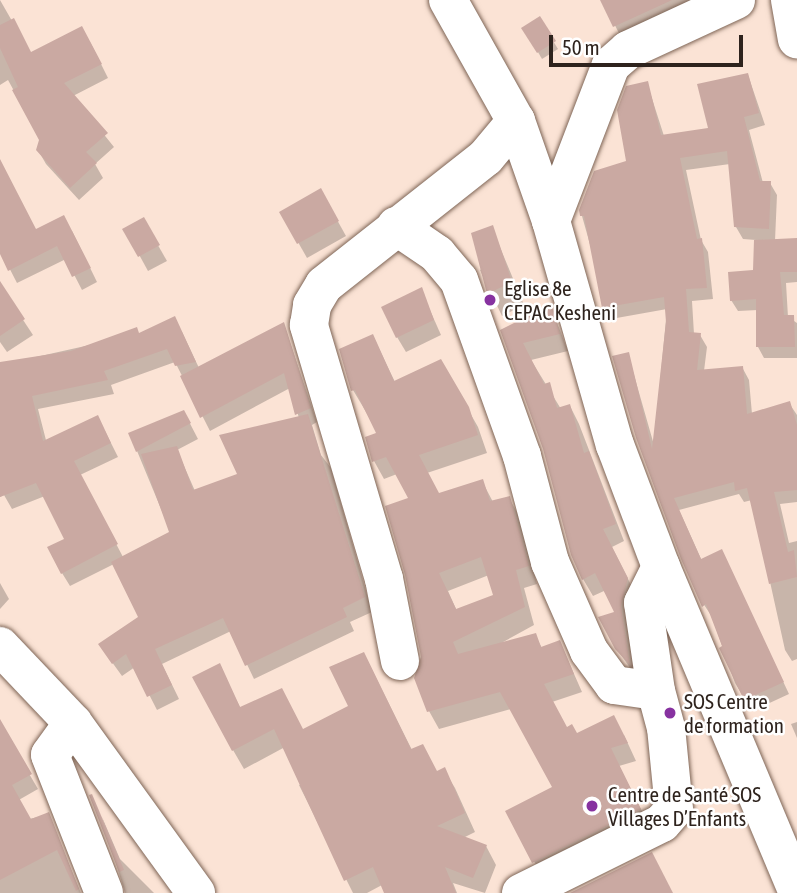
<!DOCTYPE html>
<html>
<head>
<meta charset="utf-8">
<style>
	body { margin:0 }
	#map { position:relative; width:797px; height:893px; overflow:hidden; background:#fbe3d5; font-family:"Asap Condensed",sans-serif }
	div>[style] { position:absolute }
	.shadow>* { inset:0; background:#0003 }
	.building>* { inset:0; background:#caa9a2 }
	.roads { filter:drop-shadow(0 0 2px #7e6556) drop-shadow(0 0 2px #7e6556) }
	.minor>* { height:38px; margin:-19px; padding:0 19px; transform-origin:19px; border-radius:19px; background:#fff }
	.dots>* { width:19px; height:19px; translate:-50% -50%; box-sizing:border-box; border:4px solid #fff; border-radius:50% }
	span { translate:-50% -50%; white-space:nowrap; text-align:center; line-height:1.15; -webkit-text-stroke:5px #fff; paint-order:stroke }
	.poi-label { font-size:21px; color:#2e231d }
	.left { translate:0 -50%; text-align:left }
	.scale { position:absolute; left:549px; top:35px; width:194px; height:32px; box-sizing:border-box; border:4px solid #2e231d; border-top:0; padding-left:9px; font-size:21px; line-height:24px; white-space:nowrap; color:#2e231d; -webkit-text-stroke:5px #fff; paint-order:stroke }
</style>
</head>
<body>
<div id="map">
	<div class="shadow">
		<i style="clip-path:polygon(0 0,31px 54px,90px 42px,108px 78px,73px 96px,114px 147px,95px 164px,103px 178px,79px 200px,46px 164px,38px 150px,41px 140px,8px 80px,0 85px)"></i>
		<i style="clip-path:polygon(602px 0,723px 0,623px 41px)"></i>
		<i style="clip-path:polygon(539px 18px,558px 49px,542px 59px,524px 28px)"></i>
		<i style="clip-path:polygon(748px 75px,765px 125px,749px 130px,763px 183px,770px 183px,777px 195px,775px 241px,797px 240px,797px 282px,786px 283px,788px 317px,797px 323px,797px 358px,764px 358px,758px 347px,758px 310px,738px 311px,731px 300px,755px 272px,756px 240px,743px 239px,736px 227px,730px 164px,686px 170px,701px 240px,708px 252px,713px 299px,692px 301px,694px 334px,700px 335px,707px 347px,704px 371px,742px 367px,749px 380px,752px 414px,789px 403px,797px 415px,797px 502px,780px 504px,789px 543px,797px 541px,797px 659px,792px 661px,785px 650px,752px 500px,744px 502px,739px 494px,679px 510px,702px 561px,728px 564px,789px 694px,752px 711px,735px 683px,712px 617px,699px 597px,637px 438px,628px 354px,654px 445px,667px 309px,611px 319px,582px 216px,628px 163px,647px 83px,664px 136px,710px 129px)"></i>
		<i style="clip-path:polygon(0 174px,36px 231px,72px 231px,97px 282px,82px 290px,66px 259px,17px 283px,0 250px)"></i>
		<i style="clip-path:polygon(321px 191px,346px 236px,307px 258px,281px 212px)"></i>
		<i style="clip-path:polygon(143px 219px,167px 261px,148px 271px,125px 229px)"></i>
		<i style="clip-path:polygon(492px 228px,524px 305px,502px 316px,480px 270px,484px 268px)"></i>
		<i style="clip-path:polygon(0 285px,33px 335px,7px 352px,0 342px)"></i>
		<i style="clip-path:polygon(421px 290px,441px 335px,406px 352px,397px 337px)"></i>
		<i style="clip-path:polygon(551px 307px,568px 351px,531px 360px,561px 409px,570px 406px,579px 424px,624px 541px,612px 547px,637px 597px,638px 679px,616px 648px,617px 613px,604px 591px,593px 596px,583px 579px,544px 448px,502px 331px)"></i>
		<i style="clip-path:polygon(evenodd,284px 325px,317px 422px,312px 425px,321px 455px,331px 468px,372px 612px,350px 622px,354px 631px,254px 679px,231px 631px,162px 664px,179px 699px,157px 710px,135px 667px,122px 676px,109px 658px,140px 617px,114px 564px,70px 586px,62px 573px,67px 539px,45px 496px,12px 509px,4px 495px,0 497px,0 365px,139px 334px,182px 332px,199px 368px,284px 325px,175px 362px,210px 431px,290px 388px,299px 418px,239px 475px,195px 491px,177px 450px,198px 439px,184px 412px,130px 434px,171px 533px,123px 557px,80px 475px,118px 457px,105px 431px,48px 448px,38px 409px,114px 394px,111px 385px,175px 362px)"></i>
		<i style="clip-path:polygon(evenodd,373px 336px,395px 382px,441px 362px,478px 427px,487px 453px,427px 473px,439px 495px,482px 481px,493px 502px,509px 498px,519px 516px,537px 584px,524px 588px,534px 625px,496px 646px,535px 635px,542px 648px,560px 642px,582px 692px,552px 702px,567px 729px,577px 735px,624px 735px,636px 761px,619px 766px,650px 827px,544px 880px,508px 812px,555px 788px,511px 709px,439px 729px,429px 711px,411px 499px,397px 474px,384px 479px,374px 461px,379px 434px,353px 390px,373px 336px,489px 575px,496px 596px,457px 611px,448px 591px,489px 575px)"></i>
		<i style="clip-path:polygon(0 583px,9px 599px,0 609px)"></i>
		<i style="clip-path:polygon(364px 654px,412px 750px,437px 773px,444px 770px,455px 788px,475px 832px,463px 838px,486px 846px,496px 865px,485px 893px,453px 883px,457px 893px,386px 893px,382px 885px,367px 893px,353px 893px,299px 785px,304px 783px,285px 747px,244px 769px,233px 750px,219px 666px,241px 709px,303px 731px,350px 707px)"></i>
		<i style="clip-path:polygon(797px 722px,797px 738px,791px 724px)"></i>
		<i style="clip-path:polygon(0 724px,38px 789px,17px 801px,0 771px)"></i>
		<i style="clip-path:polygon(48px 815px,81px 893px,0 893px,0 825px)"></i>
		<i style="clip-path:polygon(102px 817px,120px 859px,154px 893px,125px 893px)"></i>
	</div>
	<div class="building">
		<i style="clip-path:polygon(600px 0,672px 0,613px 27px)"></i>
		<i style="clip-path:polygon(540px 16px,556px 41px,537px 53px,521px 28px)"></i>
		<i style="clip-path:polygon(14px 18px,31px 52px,82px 26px,102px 64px,64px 83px,108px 133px,86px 152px,97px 163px,70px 188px,36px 150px,39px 140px,12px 90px,18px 87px,0 48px,0 25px)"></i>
		<i style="clip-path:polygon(748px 73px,759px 113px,744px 117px,760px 181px,771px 181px,769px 229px,734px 227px,727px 151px,680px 158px,697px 239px,702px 238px,707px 288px,686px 289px,689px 332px,701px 333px,697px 370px,743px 366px,747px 414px,790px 401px,797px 425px,797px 490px,774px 492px,788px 552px,794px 550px,797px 577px,769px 584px,747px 488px,735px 491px,734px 482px,674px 498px,701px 559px,722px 549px,784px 682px,744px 700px,719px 648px,722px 646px,706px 604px,702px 607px,681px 559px,636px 438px,612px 356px,629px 352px,652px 449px,666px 322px,664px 297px,602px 308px,584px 216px,580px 216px,579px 210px,594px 171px,626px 161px,617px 110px,626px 86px,648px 81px,661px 135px,708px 128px,697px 84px)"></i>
		<i style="clip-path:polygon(0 159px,36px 229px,64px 215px,91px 268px,72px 277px,57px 246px,8px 271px,0 254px)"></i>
		<i style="clip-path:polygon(321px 188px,339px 221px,297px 244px,279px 212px)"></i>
		<i style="clip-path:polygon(144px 217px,160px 245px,138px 257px,122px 229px)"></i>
		<i style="clip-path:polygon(493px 225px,512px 282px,487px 294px,471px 233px)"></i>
		<i style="clip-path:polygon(797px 238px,797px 272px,780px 272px,784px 315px,794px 315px,795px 347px,756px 347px,756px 299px,730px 301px,728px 272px,753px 270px,754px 240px)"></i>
		<i style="clip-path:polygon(0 281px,25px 319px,0 336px)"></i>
		<i style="clip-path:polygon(422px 287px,434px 320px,396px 338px,381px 307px)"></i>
		<i style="clip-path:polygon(552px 304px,560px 334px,523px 343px,544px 384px,550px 382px,557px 408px,570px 404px,584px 453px,589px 451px,616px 524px,603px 529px,628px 578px,621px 606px,630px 665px,615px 649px,598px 617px,614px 612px,595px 573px,582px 580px,571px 555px,543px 449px,500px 330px)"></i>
		<i style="clip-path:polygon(175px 316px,196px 362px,175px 366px,167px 349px,104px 371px,108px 380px,32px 396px,43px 441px,98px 415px,111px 443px,74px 461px,118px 544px,61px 574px,47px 547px,64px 539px,36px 483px,0 497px,0 362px,71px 351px,137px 327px,139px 333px)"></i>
		<i style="clip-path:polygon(284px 322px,311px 408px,295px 415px,284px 373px,200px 418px,180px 376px)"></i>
		<i style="clip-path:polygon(evenodd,373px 334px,394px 381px,441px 359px,469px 407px,478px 435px,419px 455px,439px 493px,483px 479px,490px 501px,510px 496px,529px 566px,516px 570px,525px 607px,453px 642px,458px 654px,536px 633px,541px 647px,560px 640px,574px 674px,544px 684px,567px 727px,572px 724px,577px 733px,614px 715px,628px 743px,611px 748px,641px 809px,532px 863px,505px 811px,552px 787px,500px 692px,427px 712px,414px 678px,421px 657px,405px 575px,385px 506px,408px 498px,386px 457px,372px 462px,365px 437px,376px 433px,355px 390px,351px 391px,339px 349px,373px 334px,481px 557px,493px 595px,456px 609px,439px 573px,481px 557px)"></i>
		<i style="clip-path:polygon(184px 410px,191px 423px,136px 452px,128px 433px)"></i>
		<i style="clip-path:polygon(308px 414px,365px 597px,343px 608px,347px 617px,245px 666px,223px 618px,155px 649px,172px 685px,147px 697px,126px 654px,112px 664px,98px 644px,138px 617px,111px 562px,169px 532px,141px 454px,177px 446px,193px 490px,237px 474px,219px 435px)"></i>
		<i style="clip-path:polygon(364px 652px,411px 749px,423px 744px,437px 771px,445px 767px,465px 813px,437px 826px,487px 845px,473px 878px,445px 867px,456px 893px,384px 893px,373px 867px,344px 881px,274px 729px,232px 751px,192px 677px,220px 663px,240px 707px,282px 688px,303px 729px,348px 706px,329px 667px)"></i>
		<i style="clip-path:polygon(0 719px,32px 774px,12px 785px,31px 819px,49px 812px,79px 889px,76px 891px,57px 850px,0 880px)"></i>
		<i style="clip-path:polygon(92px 794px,124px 870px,119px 872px,89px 795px)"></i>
		<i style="clip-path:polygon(652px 852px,673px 893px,570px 893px)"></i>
	</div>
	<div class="roads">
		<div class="minor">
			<i style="left:448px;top:0;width:139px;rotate:60.7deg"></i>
			<i style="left:516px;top:121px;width:106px;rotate:70.7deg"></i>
			<i style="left:551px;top:221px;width:233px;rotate:74.1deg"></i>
			<i style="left:615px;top:445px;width:130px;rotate:69.3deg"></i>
			<i style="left:661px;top:567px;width:350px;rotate:67.2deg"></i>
			<i style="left:790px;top:0;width:40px;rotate:80deg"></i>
			<i style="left:551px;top:221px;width:167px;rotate:-69deg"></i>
			<i style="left:611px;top:65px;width:23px;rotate:-41deg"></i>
			<i style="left:628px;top:50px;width:119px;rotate:-24.8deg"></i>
			<i style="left:396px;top:226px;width:50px;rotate:34.3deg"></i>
			<i style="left:437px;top:254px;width:34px;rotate:50deg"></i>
			<i style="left:459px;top:280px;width:187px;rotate:70.3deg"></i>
			<i style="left:522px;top:456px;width:110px;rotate:75.2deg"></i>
			<i style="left:550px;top:562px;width:97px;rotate:66.3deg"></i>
			<i style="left:589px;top:651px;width:42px;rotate:53.7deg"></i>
			<i style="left:614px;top:685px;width:42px;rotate:8.1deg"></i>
			<i style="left:656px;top:691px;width:89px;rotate:-98.4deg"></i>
			<i style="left:643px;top:603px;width:40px;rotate:-63.4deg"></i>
			<i style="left:0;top:646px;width:106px;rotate:46.5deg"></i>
			<i style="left:73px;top:723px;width:210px;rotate:54.1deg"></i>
			<i style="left:400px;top:661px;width:84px;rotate:-101deg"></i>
			<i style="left:384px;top:579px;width:265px;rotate:-106.5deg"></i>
			<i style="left:309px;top:325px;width:20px;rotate:-81deg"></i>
			<i style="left:312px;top:305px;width:23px;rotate:-59deg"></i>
			<i style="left:324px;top:285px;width:206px;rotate:-38.3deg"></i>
			<i style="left:486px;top:157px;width:47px;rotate:-50.2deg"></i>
			<i style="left:73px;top:723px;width:39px;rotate:126deg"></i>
			<i style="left:50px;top:755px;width:148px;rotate:68.6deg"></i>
			<i style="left:521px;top:893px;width:157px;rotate:-26.4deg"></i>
			<i style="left:662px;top:823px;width:18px;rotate:-49deg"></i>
			<i style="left:674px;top:809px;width:81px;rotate:-95.6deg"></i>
			<i style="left:666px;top:728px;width:38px;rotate:-105deg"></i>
		</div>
	</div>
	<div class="dots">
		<i style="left:490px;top:300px;background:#8732a0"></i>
		<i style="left:670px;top:713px;background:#8732a0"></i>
		<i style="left:592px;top:806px;background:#8732a0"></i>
	</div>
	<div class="poi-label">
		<span class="left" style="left:504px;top:300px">Eglise 8e<br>CEPAC Kesheni</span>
		<span class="left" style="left:684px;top:713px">SOS Centre<br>de formation</span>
		<span class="left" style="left:608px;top:806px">Centre de Santé SOS<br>Villages D’Enfants</span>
	</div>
	<div class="scale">50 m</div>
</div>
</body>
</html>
